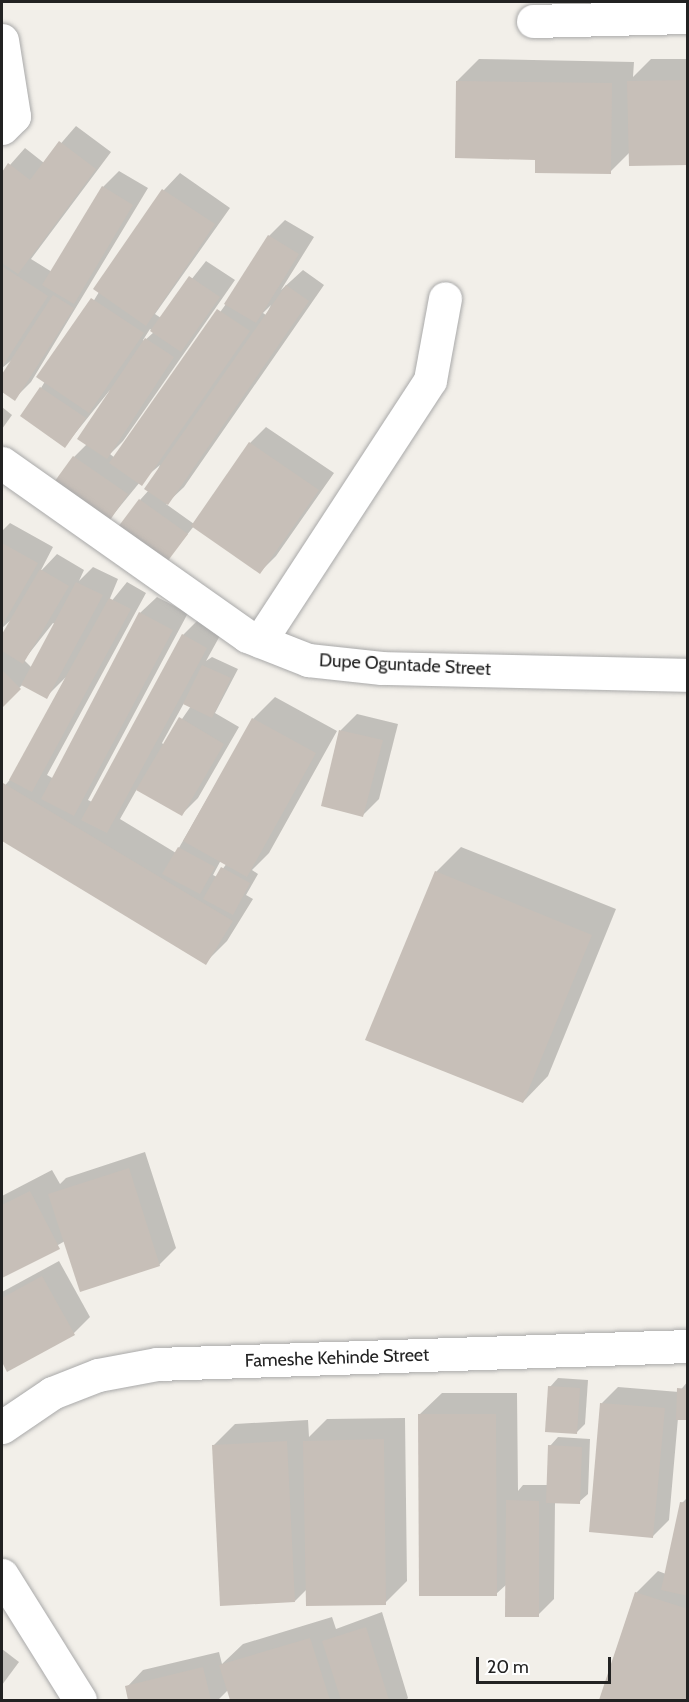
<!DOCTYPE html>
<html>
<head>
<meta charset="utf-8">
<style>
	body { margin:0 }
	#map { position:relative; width:689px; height:1702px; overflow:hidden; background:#f2efe9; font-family:Cabin,sans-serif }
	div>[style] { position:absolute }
	.shadow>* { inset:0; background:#0003 }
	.building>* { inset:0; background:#c7bfb8 }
	.roads { filter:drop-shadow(0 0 2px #a9a9a9) drop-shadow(0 0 2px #a9a9a9) }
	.minor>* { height:33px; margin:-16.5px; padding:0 16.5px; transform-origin:16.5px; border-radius:16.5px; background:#fff }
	span { translate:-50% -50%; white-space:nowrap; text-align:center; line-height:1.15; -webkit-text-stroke:6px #fff; paint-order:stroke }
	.street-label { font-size:18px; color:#222 }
	.frame { position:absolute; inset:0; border:3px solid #222; pointer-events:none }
	.scale { position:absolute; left:476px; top:1657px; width:135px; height:27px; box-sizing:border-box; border:3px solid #222; border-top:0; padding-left:8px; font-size:18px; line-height:21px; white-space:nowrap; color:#222; -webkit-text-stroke:4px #fff; paint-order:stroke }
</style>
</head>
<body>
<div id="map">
	<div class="shadow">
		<i style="clip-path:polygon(479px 59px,634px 62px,633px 77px,651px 59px,688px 59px,688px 164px,630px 152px,610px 172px,536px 158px,457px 81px)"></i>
		<i style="clip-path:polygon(76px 126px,111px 152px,31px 259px,52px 272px,103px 187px,119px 171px,148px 188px,31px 382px,14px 399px,2px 391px,2px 377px,13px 359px,2px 368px,2px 174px,25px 148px,44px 163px)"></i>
		<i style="clip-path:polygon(evenodd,180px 173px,230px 208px,155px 314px,161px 318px,206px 261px,235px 280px,123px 441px,110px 454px,115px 458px,231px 297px,269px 236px,285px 220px,314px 237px,281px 290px,303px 270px,324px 285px,184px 487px,166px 504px,194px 524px,250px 443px,266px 427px,334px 473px,276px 556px,260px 572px,194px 526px,167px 560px,140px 500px,149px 490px,160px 465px,140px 482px,108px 521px,74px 457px,87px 444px,110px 390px,65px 446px,41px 388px,99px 292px,95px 289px,164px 190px,180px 173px,271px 305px,266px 315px,263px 313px,271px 305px,180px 173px,150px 329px,154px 332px,144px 341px,143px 340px,150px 329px)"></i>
		<i style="clip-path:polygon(2px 407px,12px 415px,2px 429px)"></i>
		<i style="clip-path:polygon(evenodd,10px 523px,53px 547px,40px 572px,57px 554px,84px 570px,79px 581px,93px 567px,118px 579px,106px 608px,127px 582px,146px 593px,47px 775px,54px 779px,140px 613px,157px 597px,188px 613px,88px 800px,92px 802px,183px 635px,199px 619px,222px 632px,206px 661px,212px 657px,238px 669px,215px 713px,239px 727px,198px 798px,182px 814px,137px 789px,120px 819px,176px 853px,253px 719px,275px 697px,337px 731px,269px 853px,252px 870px,258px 874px,246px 895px,253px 899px,227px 941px,205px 963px,2px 839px,2px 789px,13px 776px,66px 677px,46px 697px,23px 684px,2px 706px,2px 637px,12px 619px,2px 628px,2px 531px,10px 523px,53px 623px,55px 624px,32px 668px,24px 660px,53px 623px,10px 523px,184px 703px,191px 706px,164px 745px,162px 743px,184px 703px,10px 523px,221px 860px,227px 863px,217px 877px,213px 875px,221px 860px)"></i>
		<i style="clip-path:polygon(357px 714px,398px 724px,379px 799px,363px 815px,322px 805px,341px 730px)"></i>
		<i style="clip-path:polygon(461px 847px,616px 909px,548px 1076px,523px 1102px,436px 872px)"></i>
		<i style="clip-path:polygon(145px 1152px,176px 1248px,159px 1265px,65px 1241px,2px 1277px,2px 1196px,52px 1170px,60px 1184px,66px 1178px)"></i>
		<i style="clip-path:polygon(59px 1261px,90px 1317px,74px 1333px,8px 1370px,2px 1359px,2px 1292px)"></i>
		<i style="clip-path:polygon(558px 1378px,588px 1380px,585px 1424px,577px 1432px,550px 1387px)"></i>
		<i style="clip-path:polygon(688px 1381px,688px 1419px,678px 1418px,669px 1520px,653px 1536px,602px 1403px,618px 1387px,679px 1392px)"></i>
		<i style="clip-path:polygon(442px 1393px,517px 1393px,518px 1491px,523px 1485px,548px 1485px,550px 1446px,558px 1437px,590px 1439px,588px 1494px,579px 1502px,555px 1502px,554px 1599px,538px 1615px,507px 1584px,496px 1594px,420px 1414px)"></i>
		<i style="clip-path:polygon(405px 1418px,407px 1581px,385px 1603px,307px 1589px,295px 1601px,213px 1446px,235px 1424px,308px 1420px,309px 1437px,327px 1419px)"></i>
		<i style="clip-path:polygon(688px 1497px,688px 1700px,600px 1700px,636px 1593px,658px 1571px,666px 1574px,682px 1503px)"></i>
		<i style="clip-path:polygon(382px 1612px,408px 1698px,406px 1700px,232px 1700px,228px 1690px,218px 1700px,130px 1700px,127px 1687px,143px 1670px,219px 1652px,222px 1664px,243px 1644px,332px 1617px,336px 1629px)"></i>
		<i style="clip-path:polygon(2px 1649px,19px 1662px,2px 1685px)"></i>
	</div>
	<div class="building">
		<i style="clip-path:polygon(688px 80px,688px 165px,629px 166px,627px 81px)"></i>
		<i style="clip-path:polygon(456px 81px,612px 83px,611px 174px,535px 173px,535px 160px,455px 158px)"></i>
		<i style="clip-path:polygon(59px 141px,96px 169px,18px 274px,2px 263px,2px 172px,8px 163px,30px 180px)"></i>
		<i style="clip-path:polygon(102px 186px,133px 205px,74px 304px,42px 285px)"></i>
		<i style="clip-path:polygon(162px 189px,215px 224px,146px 326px,93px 289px)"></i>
		<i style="clip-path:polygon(268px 235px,299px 254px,256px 323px,224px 304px)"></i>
		<i style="clip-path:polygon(2px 266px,48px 296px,2px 367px)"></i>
		<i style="clip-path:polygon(189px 276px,220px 297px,181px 352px,150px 331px)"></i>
		<i style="clip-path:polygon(286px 285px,309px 301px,168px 505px,144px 489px)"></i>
		<i style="clip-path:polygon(53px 295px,74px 308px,15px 401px,2px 392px,2px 374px)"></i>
		<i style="clip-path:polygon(91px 298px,144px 333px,89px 413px,36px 377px)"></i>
		<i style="clip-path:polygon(217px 309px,250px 331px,142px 486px,109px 463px)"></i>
		<i style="clip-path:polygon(145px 338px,174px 357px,107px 459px,77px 439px)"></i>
		<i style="clip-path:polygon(40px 387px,86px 418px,65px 448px,20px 416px)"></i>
		<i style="clip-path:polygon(249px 442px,319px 490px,260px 574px,191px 526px)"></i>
		<i style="clip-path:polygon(73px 456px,128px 494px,108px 523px,52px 485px)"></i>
		<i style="clip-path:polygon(139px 499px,188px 534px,167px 562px,118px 527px)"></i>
		<i style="clip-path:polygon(2px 543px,38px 563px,2px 626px)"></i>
		<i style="clip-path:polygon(40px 569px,69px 586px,23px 664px,2px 651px,2px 634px)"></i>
		<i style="clip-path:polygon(76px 582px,103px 595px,47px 699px,21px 685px)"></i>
		<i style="clip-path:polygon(109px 598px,131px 609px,32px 792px,9px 780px)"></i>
		<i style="clip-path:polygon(139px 612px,173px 630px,74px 816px,41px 799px)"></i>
		<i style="clip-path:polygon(182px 634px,207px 648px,107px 833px,81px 820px)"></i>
		<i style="clip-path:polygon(202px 665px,231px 678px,212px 718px,183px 704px)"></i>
		<i style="clip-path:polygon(2px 670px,21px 689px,2px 708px)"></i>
		<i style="clip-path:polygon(179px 717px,224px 744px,182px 816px,136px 790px)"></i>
		<i style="clip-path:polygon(252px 718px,316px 753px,247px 877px,183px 841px)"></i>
		<i style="clip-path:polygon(339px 730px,383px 740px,363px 817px,321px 806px)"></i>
		<i style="clip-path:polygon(3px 783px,233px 921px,206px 965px,2px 841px)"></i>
		<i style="clip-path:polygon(178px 847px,215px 867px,200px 894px,162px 874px)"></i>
		<i style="clip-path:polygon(221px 867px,250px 883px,233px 915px,203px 899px)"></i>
		<i style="clip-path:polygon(435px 871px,592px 935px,523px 1103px,365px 1040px)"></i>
		<i style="clip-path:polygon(129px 1168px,160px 1266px,80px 1292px,48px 1194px)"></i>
		<i style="clip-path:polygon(30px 1191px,60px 1249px,2px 1278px,2px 1205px)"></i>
		<i style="clip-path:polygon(42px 1276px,75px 1335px,7px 1372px,2px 1362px,2px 1298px)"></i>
		<i style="clip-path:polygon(548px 1386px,580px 1388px,577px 1434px,545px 1432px)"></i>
		<i style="clip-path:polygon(677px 1388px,688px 1389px,688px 1420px,676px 1420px)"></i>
		<i style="clip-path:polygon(600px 1403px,665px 1408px,653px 1538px,589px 1532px)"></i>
		<i style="clip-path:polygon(418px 1414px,496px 1414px,497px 1596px,419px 1596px)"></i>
		<i style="clip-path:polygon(384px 1439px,386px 1605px,306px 1606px,303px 1441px)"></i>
		<i style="clip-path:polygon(287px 1441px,295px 1602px,220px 1606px,212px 1445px)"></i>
		<i style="clip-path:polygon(548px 1445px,582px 1447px,580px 1504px,546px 1503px)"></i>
		<i style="clip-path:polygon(506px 1500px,539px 1501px,539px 1617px,505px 1617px)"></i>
		<i style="clip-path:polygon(680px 1502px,688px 1503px,688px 1596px,661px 1590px)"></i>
		<i style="clip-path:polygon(635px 1592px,688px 1609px,688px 1700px,599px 1700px)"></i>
		<i style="clip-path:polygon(366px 1627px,389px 1700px,341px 1700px,322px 1641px)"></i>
		<i style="clip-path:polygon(310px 1638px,330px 1700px,230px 1700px,219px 1665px)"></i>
		<i style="clip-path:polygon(203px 1667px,211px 1700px,128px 1700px,125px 1686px)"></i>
	</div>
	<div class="roads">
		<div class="minor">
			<i style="left:533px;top:21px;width:155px;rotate:-1.5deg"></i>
			<i style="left:2px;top:40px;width:77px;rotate:81deg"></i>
			<i style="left:14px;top:116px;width:17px;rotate:135deg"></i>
			<i style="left:2px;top:463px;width:300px;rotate:35.2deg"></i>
			<i style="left:247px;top:636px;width:66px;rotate:21.5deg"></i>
			<i style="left:308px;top:660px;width:74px;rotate:6.2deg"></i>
			<i style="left:382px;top:668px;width:306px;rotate:1.3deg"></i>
			<i style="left:260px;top:641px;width:311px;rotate:-56.9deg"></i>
			<i style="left:430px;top:380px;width:83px;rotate:-79.6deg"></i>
			<i style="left:2px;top:1427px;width:60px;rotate:-34.2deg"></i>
			<i style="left:52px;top:1393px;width:49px;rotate:-21.4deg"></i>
			<i style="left:98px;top:1375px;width:60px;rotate:-10.6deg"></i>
			<i style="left:157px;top:1364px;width:531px;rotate:-1.94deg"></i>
			<i style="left:2px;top:1575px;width:147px;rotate:58deg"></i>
		</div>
	</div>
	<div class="street-label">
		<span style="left:405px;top:665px;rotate:3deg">Dupe Oguntade Street</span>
		<span style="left:337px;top:1358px;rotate:-2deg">Fameshe Kehinde Street</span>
	</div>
	<div class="frame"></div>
	<div class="scale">20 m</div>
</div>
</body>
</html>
